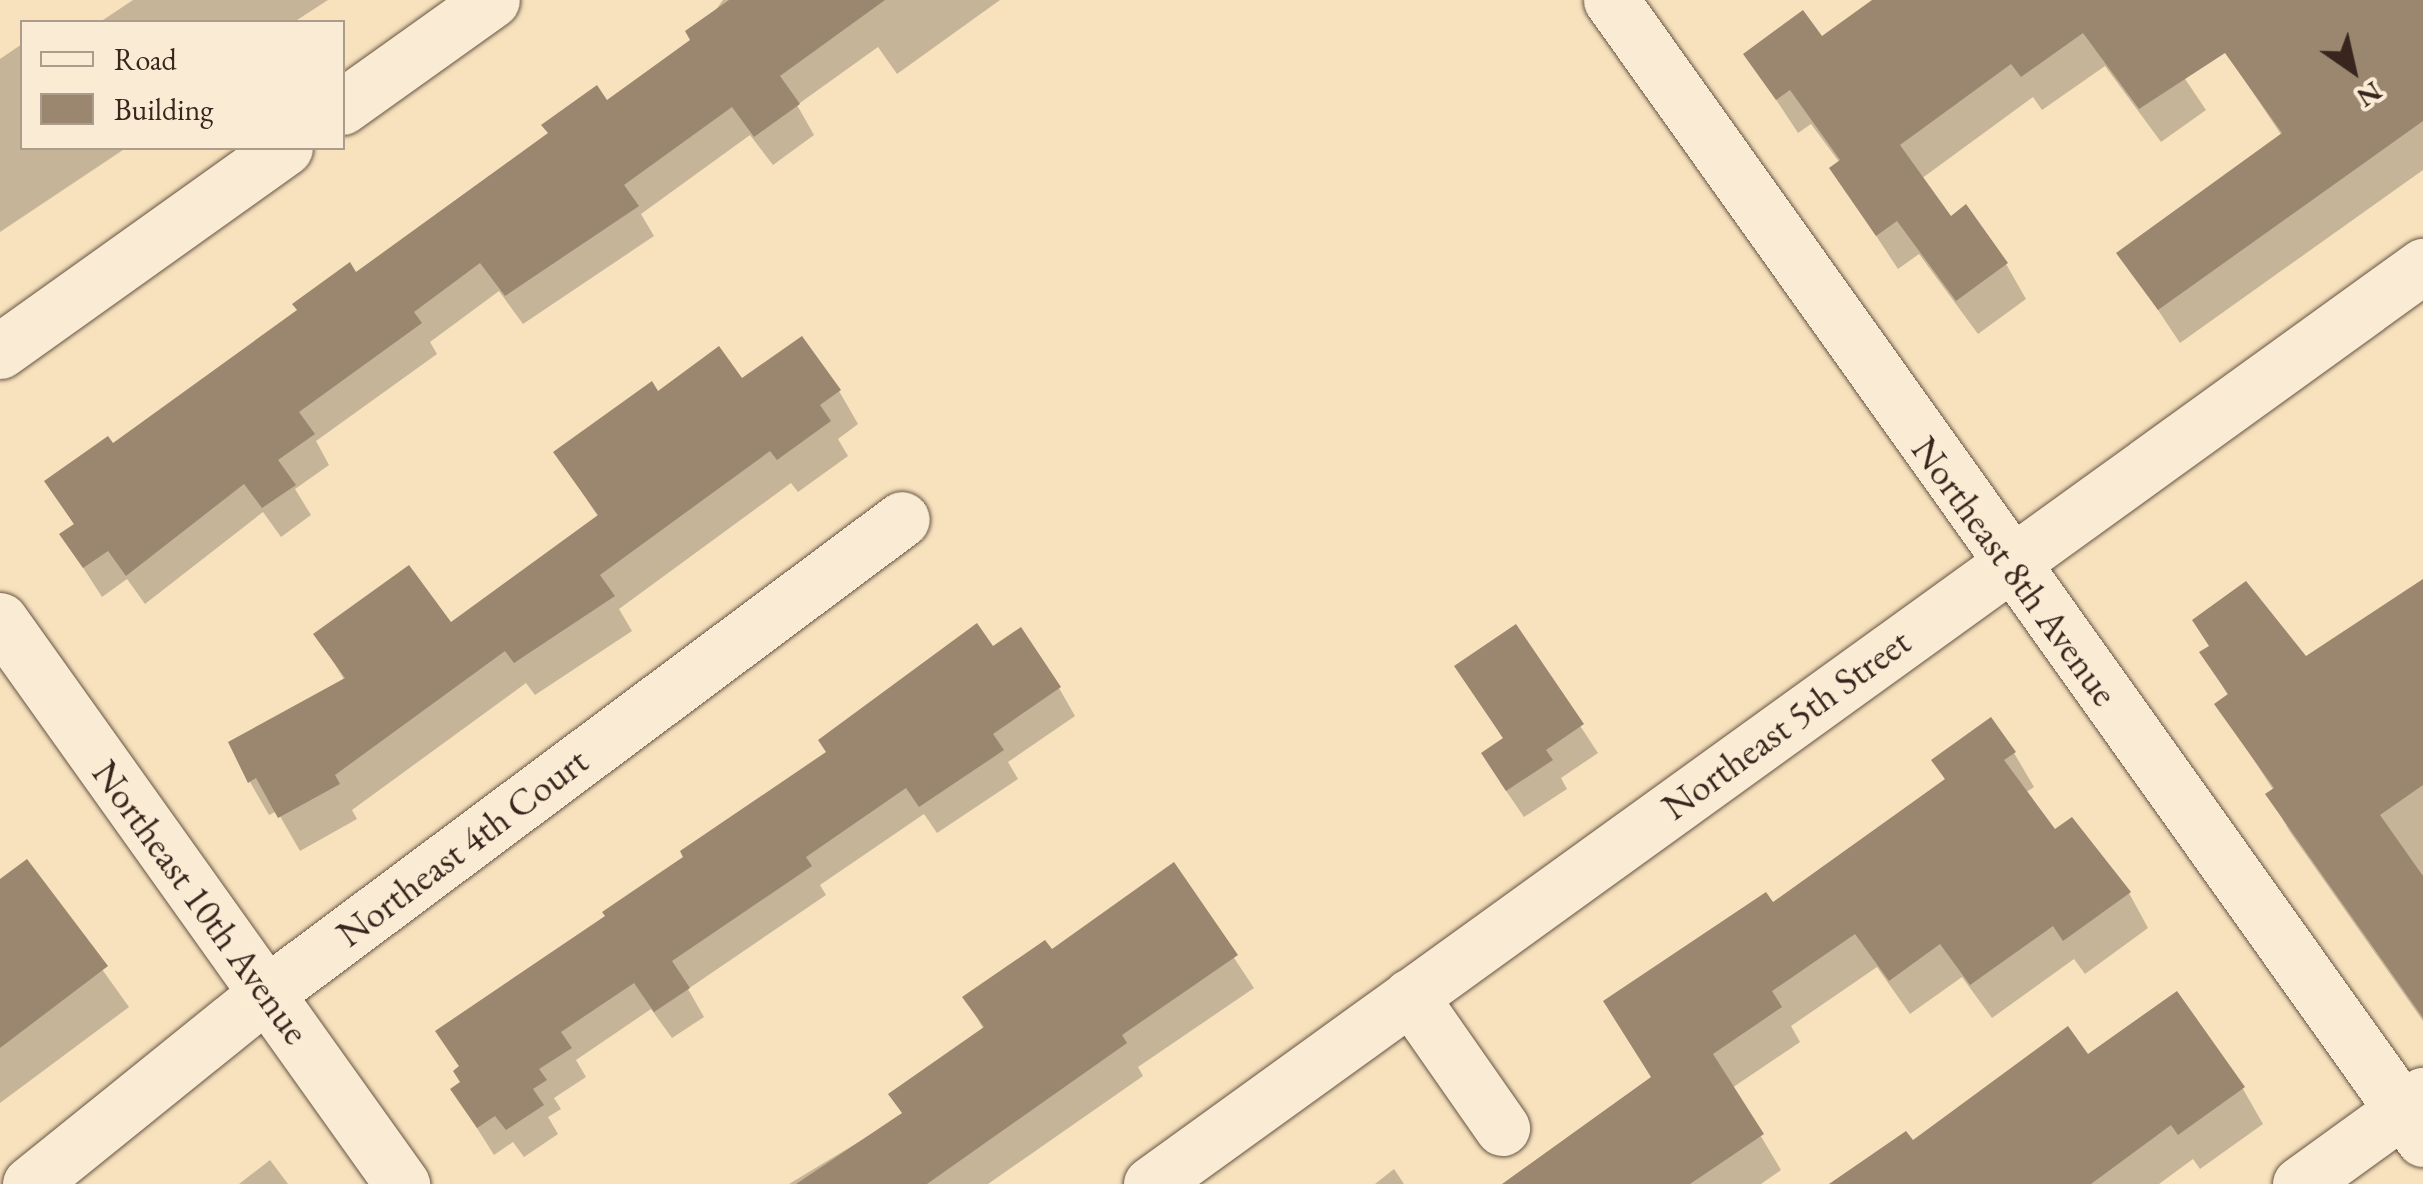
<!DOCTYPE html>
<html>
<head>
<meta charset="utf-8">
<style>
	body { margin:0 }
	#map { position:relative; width:2423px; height:1184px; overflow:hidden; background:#f7e2bd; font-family:"EB Garamond",serif }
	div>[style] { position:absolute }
	.shadow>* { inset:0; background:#0003 }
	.building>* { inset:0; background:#9b8770 }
	.roads { filter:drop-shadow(0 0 2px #685445) drop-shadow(0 0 2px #685445) }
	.minor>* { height:55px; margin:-27.5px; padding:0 27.5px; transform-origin:27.5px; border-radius:27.5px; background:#faecd4 }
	span { translate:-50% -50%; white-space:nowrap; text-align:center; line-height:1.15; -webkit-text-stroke:8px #faecd4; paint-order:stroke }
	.street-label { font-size:38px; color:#38251d }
	.legend { position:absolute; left:20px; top:20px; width:325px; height:130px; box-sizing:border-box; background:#faecd4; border:2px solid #ac9c8b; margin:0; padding:12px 18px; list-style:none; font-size:30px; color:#38251d }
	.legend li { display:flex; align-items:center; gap:20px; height:50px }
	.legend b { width:50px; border:2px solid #ac9c8b }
	.north { position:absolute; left:2303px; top:20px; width:100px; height:100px; -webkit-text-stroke:8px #faecd4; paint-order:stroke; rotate:146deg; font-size:28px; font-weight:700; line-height:40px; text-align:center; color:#38251d }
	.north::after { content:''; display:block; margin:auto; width:35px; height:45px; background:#38251d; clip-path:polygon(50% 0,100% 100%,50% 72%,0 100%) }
</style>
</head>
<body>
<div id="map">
	<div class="shadow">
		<i style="clip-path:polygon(133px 0,328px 0,294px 22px,100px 22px)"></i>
		<i style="clip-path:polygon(723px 0,1000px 0,897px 74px,878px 47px,797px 105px,814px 135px,773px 165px,750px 135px,641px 214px,654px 236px,523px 324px,499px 291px,430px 342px,437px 354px,316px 441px,329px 465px,295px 489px,311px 515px,281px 537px,263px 512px,145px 604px,127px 579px,102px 597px,62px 535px,75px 526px,47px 482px,112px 446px,606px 104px,693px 41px)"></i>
		<i style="clip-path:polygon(1876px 0,2132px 0,2206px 110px,2161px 142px,2105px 66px,2042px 110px,2033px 97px,1921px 179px,1950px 219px,2006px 264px,2026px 299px,1978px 334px,1919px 254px,1898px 269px,1832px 169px,1840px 163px,1811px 124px,1798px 133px,1746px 54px,1822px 40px)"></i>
		<i style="clip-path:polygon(2234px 0,2423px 0,2423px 170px,2180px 343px,2120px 253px,2282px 136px,2205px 21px)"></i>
		<i style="clip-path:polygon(22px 44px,22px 148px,126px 148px,0 232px,0 59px)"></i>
		<i style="clip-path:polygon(742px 382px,839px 391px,858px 424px,838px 439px,848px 456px,798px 492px,791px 483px,619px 609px,632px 631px,535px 695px,526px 683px,352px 810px,357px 819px,300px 851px,277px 811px,269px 815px,250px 782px,345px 681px,317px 634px,450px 625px,599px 518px,556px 453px,658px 394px)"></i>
		<i style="clip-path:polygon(2423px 581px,2423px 1021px,2290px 832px,2269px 795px,2274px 791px,2218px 705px,2229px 697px,2203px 653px,2305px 659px)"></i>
		<i style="clip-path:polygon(1515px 627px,1598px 753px,1561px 778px,1567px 789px,1524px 817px,1500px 782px,1504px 740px,1457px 666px)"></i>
		<i style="clip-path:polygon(992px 650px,1059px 688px,1075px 716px,1008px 762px,1018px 779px,937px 833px,924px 814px,820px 885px,826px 895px,688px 989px,704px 1017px,672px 1038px,651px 1009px,576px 1060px,586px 1077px,554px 1098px,561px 1109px,548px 1117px,558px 1134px,524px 1157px,513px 1142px,494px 1155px,453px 1090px,463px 1083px,460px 1068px,438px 1032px)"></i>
		<i style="clip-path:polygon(2014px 753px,2034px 787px,2025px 793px,2054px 833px,2129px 893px,2148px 928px,2085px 974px,2074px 959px,1992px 1018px,1962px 977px,1910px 1014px,1877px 967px,1791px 1026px,1800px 1042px,1732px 1088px,1781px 1170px,1761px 1184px,1506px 1184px,1653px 1078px,1773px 905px,1946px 781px,1935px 761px)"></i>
		<i style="clip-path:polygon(26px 863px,129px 1007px,0 1103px,0 882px)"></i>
		<i style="clip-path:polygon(1173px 866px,1254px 988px,1138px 1067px,1143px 1076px,988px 1184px,789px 1184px,903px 1115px,984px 1030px,966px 998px,1051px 953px)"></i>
		<i style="clip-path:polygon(2088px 1057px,2243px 1089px,2263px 1124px,2200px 1169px,2193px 1159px,2159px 1184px,1850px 1184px,1912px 1144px)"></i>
		<i style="clip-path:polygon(270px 1160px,288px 1184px,239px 1184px)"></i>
		<i style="clip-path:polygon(1394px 1169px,1404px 1184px,1375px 1184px)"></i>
	</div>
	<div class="building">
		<i style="clip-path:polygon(729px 0,885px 0,780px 76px,800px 104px,754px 137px,732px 107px,624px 185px,639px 206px,505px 296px,480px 263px,414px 312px,422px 323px,299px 412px,315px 434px,278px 460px,296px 485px,262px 508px,244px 484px,126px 576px,108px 551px,83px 568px,59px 534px,74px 524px,44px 481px,108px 436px,113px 443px,297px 310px,292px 304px,350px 262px,356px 272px,548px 133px,541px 125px,597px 85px,607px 100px,690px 40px,685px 31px)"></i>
		<i style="clip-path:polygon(1872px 0,2423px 0,2423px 121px,2158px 310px,2116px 253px,2282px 133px,2225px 53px,2139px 109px,2083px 33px,2021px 77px,2011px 64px,1900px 145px,1951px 216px,1966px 204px,2008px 263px,1956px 301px,1897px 221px,1876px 236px,1829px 168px,1840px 160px,1790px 90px,1776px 100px,1743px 54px,1803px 10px,1822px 36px)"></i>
		<i style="clip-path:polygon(802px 336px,841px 390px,820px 405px,831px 421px,777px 460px,770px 451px,600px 575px,615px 596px,514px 663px,505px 651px,335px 775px,340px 784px,278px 818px,256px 778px,248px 783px,228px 742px,345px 678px,313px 634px,409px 565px,451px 622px,598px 515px,553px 452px,652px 381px,658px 391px,719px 346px,742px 378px)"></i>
		<i style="clip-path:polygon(2423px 579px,2423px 785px,2380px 815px,2423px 876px,2423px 1018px,2265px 794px,2274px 788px,2214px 704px,2228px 694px,2199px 652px,2209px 646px,2192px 620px,2246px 581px,2306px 656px)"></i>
		<i style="clip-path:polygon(977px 623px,993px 646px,1021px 627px,1061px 687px,993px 734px,1004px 750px,919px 807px,906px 788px,806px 857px,812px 866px,672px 961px,690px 988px,654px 1012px,634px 983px,561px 1032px,572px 1048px,539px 1069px,547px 1080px,533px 1089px,544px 1105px,506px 1130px,495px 1116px,477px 1128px,450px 1089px,460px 1082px,453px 1071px,459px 1066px,435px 1031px,605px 916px,602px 912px,683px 857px,680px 851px,826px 752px,818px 740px)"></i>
		<i style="clip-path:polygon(1516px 624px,1584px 724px,1546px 750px,1553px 760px,1506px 791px,1481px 753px,1503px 738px,1454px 666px)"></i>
		<i style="clip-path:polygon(1991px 717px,2016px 752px,2004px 760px,2055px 829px,2072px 817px,2131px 892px,2063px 941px,2053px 926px,1970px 985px,1940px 944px,1889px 981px,1855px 934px,1772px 991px,1782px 1007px,1713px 1054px,1764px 1134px,1690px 1184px,1502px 1184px,1651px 1077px,1603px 1001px,1766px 892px,1773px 902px,1945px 779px,1931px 760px)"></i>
		<i style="clip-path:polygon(27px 859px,108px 966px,0 1048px,0 879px)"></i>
		<i style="clip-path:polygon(1174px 862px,1238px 955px,1122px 1035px,1127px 1043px,927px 1184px,796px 1184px,902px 1113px,888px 1094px,984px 1027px,962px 997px,1045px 940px,1052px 949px)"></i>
		<i style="clip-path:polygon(2177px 991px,2245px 1087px,2178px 1135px,2171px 1125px,2091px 1184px,1829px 1184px,1906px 1131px,1913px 1140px,2068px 1026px,2088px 1054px)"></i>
	</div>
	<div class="roads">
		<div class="minor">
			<i style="left:1611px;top:0;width:1399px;rotate:54.51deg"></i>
			<i style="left:342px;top:107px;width:184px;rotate:-35.5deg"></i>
			<i style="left:0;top:351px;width:350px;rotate:-35.5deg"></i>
			<i style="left:0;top:620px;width:693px;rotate:54.52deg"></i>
			<i style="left:1410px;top:996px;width:161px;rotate:55.1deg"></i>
			<i style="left:30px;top:1184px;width:304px;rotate:-38.9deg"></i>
			<i style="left:267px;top:993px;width:792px;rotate:-36.74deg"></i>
			<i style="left:1151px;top:1184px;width:1569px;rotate:-35.82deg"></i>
			<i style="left:2300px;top:1184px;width:152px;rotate:-35.9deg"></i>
		</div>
	</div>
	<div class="street-label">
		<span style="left:2015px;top:571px;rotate:54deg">Northeast 8th Avenue</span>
		<span style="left:1786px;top:724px;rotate:-36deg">Northeast 5th Street</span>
		<span style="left:462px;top:847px;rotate:-37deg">Northeast 4th Court</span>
		<span style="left:201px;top:902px;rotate:54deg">Northeast 10th Avenue</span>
	</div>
	<ul class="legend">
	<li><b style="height:12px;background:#faecd4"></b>Road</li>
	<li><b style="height:28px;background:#9b8770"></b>Building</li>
	</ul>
	<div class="north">N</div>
</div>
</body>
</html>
